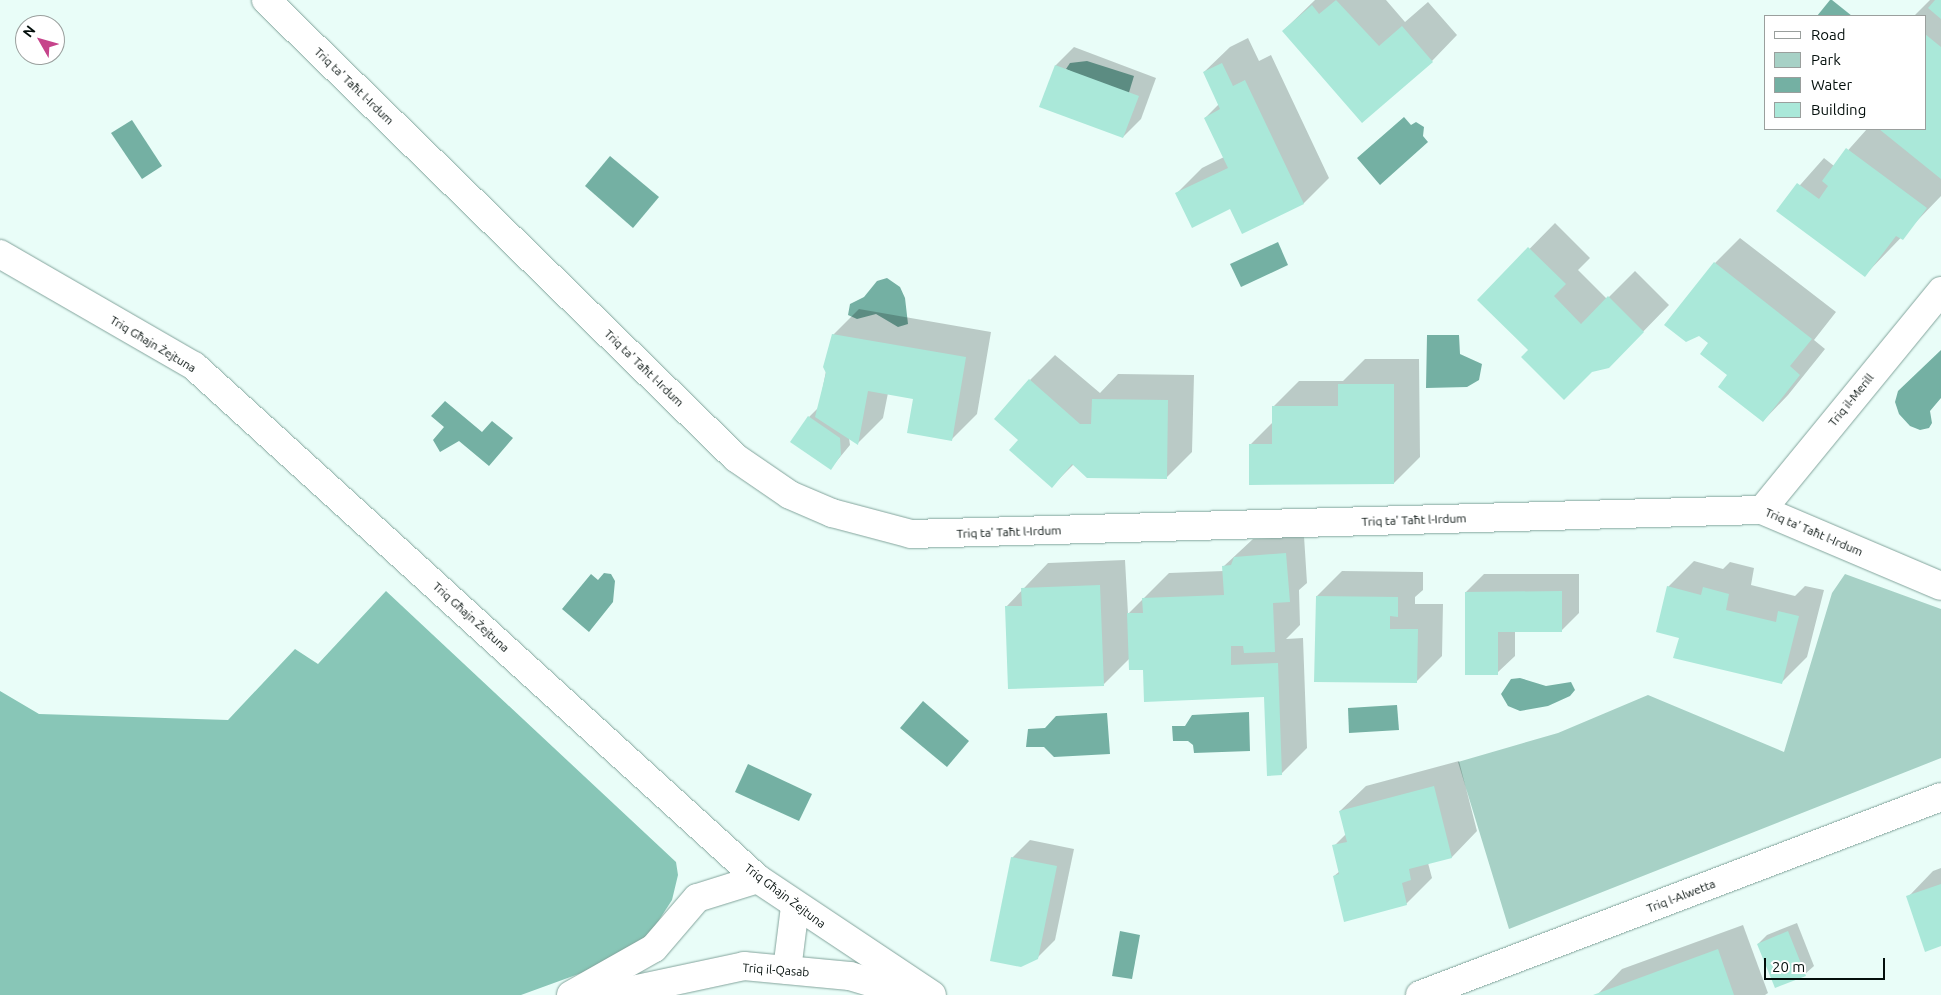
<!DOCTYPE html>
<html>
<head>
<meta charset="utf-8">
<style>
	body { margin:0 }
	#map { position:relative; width:1941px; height:995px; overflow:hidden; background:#e9fdf8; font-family:Ubuntu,sans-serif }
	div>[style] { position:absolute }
	.green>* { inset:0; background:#a7d1c6 }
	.forest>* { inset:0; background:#88c6b7 }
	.water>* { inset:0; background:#74b0a3 }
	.shadow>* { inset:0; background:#0003 }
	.building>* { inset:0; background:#aae8d9 }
	.roads { filter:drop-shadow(0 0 1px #83a49c) drop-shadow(0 0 1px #83a49c) }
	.minor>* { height:28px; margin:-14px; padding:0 14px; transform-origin:14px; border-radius:14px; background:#fff }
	span { translate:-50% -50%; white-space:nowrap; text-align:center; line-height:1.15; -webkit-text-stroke:4.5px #fff; paint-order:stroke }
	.street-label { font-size:12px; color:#030e0b }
	.legend { position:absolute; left:1764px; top:15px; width:162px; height:115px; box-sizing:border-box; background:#fff; border:1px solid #9a9f9d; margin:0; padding:6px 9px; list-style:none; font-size:15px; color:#030e0b }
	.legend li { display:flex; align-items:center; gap:10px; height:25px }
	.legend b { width:25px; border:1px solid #9a9f9d }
	.north { position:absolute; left:15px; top:15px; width:50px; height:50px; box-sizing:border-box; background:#fff; border:1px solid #9a9f9d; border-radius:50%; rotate:308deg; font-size:14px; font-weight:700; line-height:20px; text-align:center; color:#030e0b }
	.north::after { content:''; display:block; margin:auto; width:18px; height:22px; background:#c6448b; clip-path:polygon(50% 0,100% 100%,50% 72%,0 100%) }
	.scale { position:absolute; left:1764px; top:958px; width:121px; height:22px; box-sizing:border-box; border:2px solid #030e0b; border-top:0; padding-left:6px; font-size:15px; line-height:18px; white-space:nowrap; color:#030e0b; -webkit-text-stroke:4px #fff; paint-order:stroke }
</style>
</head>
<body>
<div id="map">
	<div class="green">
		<i style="clip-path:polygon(1845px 574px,1941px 609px,1941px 758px,1509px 929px,1458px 762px,1558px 733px,1648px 695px,1784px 752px,1832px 593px)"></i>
	</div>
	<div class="forest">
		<i style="clip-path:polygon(386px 591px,676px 862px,678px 875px,672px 900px,650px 934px,628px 956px,521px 995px,0 995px,0 691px,39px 714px,228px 720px,295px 649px,318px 664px)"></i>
	</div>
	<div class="water">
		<i style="clip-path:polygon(1830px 0,1832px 0,1852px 16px,1817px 16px)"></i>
		<i style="clip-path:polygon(1087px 61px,1134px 76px,1127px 99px,1066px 69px,1070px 63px)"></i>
		<i style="clip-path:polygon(1404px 117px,1411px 125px,1416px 122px,1424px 127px,1423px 136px,1428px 142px,1380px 185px,1357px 158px)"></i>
		<i style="clip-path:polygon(132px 120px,162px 166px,142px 179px,111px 133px)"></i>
		<i style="clip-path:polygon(610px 156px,659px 197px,633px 228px,585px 186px)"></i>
		<i style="clip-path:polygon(1278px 242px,1288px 265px,1241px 287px,1230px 264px)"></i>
		<i style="clip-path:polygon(887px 278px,900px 287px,905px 298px,908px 324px,898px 327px,876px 314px,857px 319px,848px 315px,850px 304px,864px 297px,877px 281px)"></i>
		<i style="clip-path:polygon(1427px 335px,1459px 335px,1460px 354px,1482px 364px,1479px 380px,1467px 387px,1426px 388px)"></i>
		<i style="clip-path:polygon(1941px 350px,1941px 398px,1930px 411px,1932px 423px,1929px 428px,1920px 430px,1910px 426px,1899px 414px,1895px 402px,1898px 391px)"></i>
		<i style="clip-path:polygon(445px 401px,482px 432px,492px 421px,513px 438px,489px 466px,459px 441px,440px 452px,433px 440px,444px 427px,431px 416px)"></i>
		<i style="clip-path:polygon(604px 573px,611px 574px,615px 581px,613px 602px,589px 632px,562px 609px,591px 574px,598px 580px)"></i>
		<i style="clip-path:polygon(1520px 678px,1546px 686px,1571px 682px,1575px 690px,1570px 696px,1548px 706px,1520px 711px,1508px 706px,1501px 694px,1511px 679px)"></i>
		<i style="clip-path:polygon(923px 701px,969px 741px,947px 767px,900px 728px)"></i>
		<i style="clip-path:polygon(1397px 705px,1399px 730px,1349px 733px,1348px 708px)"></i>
		<i style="clip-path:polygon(1249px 712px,1250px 751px,1194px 753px,1193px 745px,1188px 741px,1173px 741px,1172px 726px,1185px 726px,1192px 715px)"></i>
		<i style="clip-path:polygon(1107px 713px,1110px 754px,1054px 757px,1044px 747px,1026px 747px,1028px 729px,1045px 728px,1056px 716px)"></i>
		<i style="clip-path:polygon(748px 764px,812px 794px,799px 821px,735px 792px)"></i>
		<i style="clip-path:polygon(1120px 931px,1140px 935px,1132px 979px,1112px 976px)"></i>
	</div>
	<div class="shadow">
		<i style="clip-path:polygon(1315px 0,1386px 0,1405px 22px,1428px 2px,1457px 35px,1432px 61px,1283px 31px)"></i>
		<i style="clip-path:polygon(1930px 0,1941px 0,1941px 196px,1865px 275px,1778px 210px,1824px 158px,1834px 166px,1867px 129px,1925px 129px,1925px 16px,1914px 16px)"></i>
		<i style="clip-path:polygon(1248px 38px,1259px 61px,1271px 55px,1329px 178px,1304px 203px,1243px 232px,1231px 207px,1177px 193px,1202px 168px,1224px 157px,1205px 118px,1219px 104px,1204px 72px,1230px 47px)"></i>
		<i style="clip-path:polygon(1074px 47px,1156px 78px,1141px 119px,1123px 137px,1040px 106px,1056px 65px)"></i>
		<i style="clip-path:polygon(1555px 223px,1590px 258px,1578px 270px,1607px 299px,1635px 271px,1669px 305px,1634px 341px,1529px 350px,1479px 300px)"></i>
		<i style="clip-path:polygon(1740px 238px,1836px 312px,1814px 340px,1825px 349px,1788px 395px,1763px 421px,1728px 375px,1710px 343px,1715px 263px)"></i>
		<i style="clip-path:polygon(859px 309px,991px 332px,977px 414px,951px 440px,915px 398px,888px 393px,883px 418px,858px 443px,849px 438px,850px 445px,831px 468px,809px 417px,819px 407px,833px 335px)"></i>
		<i style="clip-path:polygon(1055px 355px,1100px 393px,1118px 374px,1194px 375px,1192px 452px,1167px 477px,1074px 464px,1052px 486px,1030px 380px)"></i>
		<i style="clip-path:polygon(1365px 359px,1419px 359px,1420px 457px,1394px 483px,1250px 445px,1273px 422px,1273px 407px,1299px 381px,1343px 381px)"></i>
		<i style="clip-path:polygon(1304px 536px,1307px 583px,1299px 590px,1300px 625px,1286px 639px,1303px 638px,1307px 748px,1281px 774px,1265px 696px,1144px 668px,1130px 658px,1104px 684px,1006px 607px,1048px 563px,1125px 560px,1128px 614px,1169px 573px,1224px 571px,1224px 566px,1253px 539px)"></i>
		<i style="clip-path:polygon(1694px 561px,1723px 569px,1730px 562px,1754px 568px,1751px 585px,1795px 596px,1805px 586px,1824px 590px,1807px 657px,1781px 683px,1680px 637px,1668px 587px)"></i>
		<i style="clip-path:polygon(1342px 571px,1423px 572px,1423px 590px,1415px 597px,1415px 604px,1443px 604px,1442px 656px,1416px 682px,1317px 596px)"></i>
		<i style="clip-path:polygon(1484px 574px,1579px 574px,1579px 613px,1561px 631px,1515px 631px,1515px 656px,1497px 673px,1466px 592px)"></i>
		<i style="clip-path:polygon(1459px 761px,1477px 831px,1452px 857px,1428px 863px,1432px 878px,1406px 904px,1334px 876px,1340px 871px,1334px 846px,1346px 834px,1340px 811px,1366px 786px)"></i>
		<i style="clip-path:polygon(1030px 840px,1074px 849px,1055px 940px,1037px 958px,1012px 858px)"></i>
		<i style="clip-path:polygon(1941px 868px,1941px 945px,1908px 897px,1933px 871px)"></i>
		<i style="clip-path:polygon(1797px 923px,1814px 966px,1805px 974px,1758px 944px,1767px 935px)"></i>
		<i style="clip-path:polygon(1743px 925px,1768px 993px,1765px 995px,1597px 995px,1622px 969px)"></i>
	</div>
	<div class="building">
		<i style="clip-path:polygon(1336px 0,1379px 46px,1402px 26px,1433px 62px,1362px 123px,1282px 31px,1312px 5px,1319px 14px)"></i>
		<i style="clip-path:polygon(1935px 0,1941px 0,1941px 19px,1928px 8px)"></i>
		<i style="clip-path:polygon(1925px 34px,1941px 47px,1941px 179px,1879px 129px,1925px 129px)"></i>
		<i style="clip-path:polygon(1222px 63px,1233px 86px,1245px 80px,1304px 204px,1242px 234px,1230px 209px,1192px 228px,1175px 193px,1228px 168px,1204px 118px,1220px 109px,1203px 72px)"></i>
		<i style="clip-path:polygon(1055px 65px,1139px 96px,1123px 138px,1039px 107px)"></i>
		<i style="clip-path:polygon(1846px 148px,1927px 208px,1903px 240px,1896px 236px,1865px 277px,1776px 211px,1797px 183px,1819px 199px,1828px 186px,1822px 181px)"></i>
		<i style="clip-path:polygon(1528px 247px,1566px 284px,1554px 296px,1581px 324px,1608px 296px,1644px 332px,1609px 368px,1592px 372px,1564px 400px,1521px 357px,1528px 350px,1477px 300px)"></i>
		<i style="clip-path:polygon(1714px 262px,1812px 339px,1790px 366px,1800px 375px,1763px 422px,1718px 387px,1727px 375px,1700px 354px,1708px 343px,1699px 336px,1686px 342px,1664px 325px)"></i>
		<i style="clip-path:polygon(832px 334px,966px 357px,952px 441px,907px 433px,913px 399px,868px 391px,858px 445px,815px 417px,826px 373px,823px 367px)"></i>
		<i style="clip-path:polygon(1029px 379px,1080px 424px,1091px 424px,1092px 399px,1168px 400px,1167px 479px,1087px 478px,1072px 464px,1052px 488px,1009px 450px,1018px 440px,994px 419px)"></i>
		<i style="clip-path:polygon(1338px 384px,1394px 384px,1394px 484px,1249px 485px,1249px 444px,1272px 444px,1272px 406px,1338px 406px)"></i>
		<i style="clip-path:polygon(808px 416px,840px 438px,841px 455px,831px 470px,790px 442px)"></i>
		<i style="clip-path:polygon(1286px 553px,1290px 602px,1273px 603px,1275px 652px,1244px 653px,1243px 646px,1231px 646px,1231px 665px,1278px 663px,1282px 775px,1267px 776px,1264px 697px,1144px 702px,1143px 670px,1129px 670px,1127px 613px,1143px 613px,1142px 598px,1224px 595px,1222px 566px,1231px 565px,1234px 557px)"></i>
		<i style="clip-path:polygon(1100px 585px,1104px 686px,1008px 689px,1005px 606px,1022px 606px,1021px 588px)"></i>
		<i style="clip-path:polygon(1667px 586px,1701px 595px,1703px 587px,1729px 594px,1726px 610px,1776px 622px,1778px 611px,1799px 616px,1782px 684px,1673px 658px,1679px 638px,1656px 632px)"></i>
		<i style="clip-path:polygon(1562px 591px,1562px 632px,1498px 632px,1498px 675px,1465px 675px,1465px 592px)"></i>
		<i style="clip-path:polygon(1316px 596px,1398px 597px,1398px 617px,1390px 616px,1390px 629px,1418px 629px,1417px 683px,1314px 682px)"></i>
		<i style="clip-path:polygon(1434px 786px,1452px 858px,1409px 869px,1411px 880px,1402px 883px,1407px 905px,1344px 922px,1333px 876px,1339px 874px,1332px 845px,1347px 842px,1339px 811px)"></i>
		<i style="clip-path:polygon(1011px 857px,1057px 866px,1038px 959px,1021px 967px,990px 961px)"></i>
		<i style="clip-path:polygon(1941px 884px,1941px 946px,1925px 952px,1906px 896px)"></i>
		<i style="clip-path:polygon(1788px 931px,1806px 976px,1775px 988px,1757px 944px)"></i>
		<i style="clip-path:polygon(1718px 949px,1734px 995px,1593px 995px)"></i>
	</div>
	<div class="roads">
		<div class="minor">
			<i style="left:266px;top:0;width:656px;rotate:44.26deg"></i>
			<i style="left:736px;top:458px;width:65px;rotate:34.4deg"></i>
			<i style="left:790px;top:495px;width:46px;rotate:23.2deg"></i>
			<i style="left:832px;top:513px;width:82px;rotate:14.9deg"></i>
			<i style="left:911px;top:534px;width:851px;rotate:-1.62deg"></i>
			<i style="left:1762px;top:510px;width:194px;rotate:23deg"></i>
			<i style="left:0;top:254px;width:224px;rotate:30deg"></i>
			<i style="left:194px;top:366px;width:762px;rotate:42.29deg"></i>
			<i style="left:758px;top:879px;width:209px;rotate:33.7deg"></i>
			<i style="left:1762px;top:510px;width:283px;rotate:-50.7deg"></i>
			<i style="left:787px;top:970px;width:64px;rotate:-82.8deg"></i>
			<i style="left:571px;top:995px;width:95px;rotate:-29.5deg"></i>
			<i style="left:654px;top:948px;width:66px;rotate:-49.3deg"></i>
			<i style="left:697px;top:898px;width:64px;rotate:-17.3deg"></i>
			<i style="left:609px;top:995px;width:138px;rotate:-12.1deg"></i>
			<i style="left:744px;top:966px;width:106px;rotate:5.4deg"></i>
			<i style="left:850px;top:976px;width:66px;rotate:16.8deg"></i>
			<i style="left:1420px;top:995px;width:557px;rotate:-20.81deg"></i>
		</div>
	</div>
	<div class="street-label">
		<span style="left:354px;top:86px;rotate:44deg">Triq ta' Taħt l-Irdum</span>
		<span style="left:153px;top:344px;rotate:31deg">Triq Għajn Żejtuna</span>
		<span style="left:644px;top:368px;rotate:44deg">Triq ta' Taħt l-Irdum</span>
		<span style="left:1851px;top:400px;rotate:-51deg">Triq il-Merill</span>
		<span style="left:1414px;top:520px;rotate:-2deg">Triq ta' Taħt l-Irdum</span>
		<span style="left:1009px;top:532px;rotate:-2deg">Triq ta' Taħt l-Irdum</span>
		<span style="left:1814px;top:532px;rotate:23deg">Triq ta' Taħt l-Irdum</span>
		<span style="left:471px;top:617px;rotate:42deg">Triq Għajn Żejtuna</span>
		<span style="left:785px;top:896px;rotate:37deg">Triq Għajn Żejtuna</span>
		<span style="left:1681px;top:896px;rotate:-21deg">Triq l-Alwetta</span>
		<span style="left:776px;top:970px;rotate:4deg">Triq il-Qasab</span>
	</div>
	<ul class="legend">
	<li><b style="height:6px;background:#fff"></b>Road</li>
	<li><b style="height:14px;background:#a7d1c6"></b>Park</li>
	<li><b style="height:14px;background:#74b0a3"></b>Water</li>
	<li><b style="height:14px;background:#aae8d9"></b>Building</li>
	</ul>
	<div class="north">N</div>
	<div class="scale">20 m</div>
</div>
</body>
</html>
